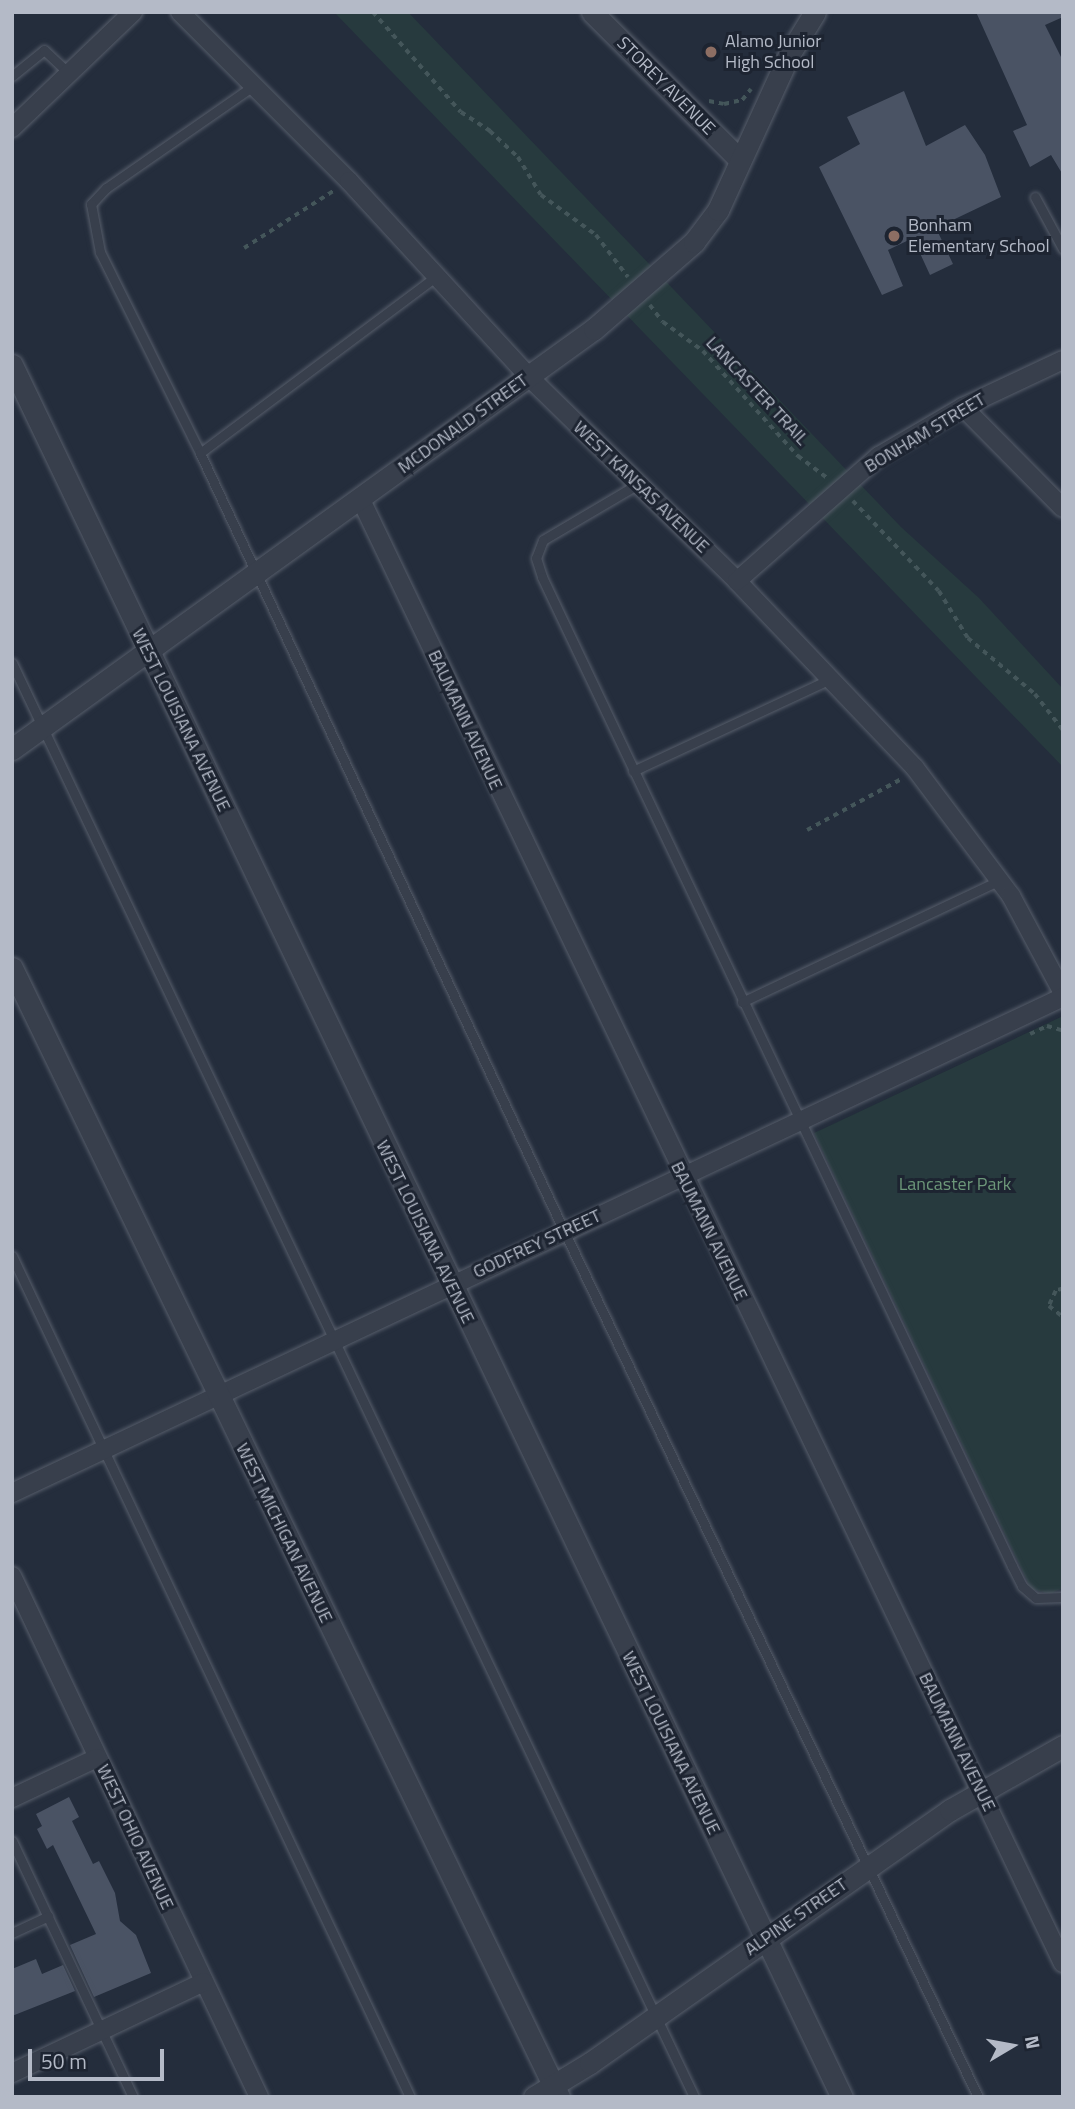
<!DOCTYPE html>
<html>
<head>
<meta charset="utf-8">
<style>
	body { margin:0 }
	#map { position:relative; width:1075px; height:2109px; overflow:hidden; background:#242d3c; font-family:"Titillium Web",sans-serif }
	div>[style] { position:absolute }
	.green>* { inset:0; background:#273a3e }
	.building>* { inset:0; background:#4a5364 }
	.path>* { height:3.5px; margin-top:-1.75px; transform-origin:0; background:repeating-linear-gradient(90deg,#44565a 0 5px,transparent 0 10px) }
	.roads { filter:drop-shadow(0 0 2px #565d6a) drop-shadow(0 0 2px #565d6a) }
	.service>* { height:9px; margin:-4.5px; padding:0 4.5px; transform-origin:4.5px; border-radius:4.5px; background:#383f4c }
	.minor>* { height:18px; margin:-9px; padding:0 9px; transform-origin:9px; border-radius:9px; background:#383f4c }
	.tertiary>* { height:21px; margin:-10.5px; padding:0 10.5px; transform-origin:10.5px; border-radius:10.5px; background:#383f4c }
	.dots>* { width:19px; height:19px; translate:-50% -50%; box-sizing:border-box; border:4px solid #1d2431; border-radius:50% }
	span { translate:-50% -50%; white-space:nowrap; text-align:center; line-height:1.15; -webkit-text-stroke:6px #1d2431; paint-order:stroke }
	.poi-label { font-size:18px; color:#b4bac7 }
	.left { translate:0 -50%; text-align:left }
	.street-label { font-size:18px; color:#b4bac7 }
	.park-label { font-size:18px; color:#6c9779 }
	.frame { position:absolute; inset:0; border:14px solid #b4bac7; pointer-events:none }
	.north { position:absolute; left:977px; top:2011px; width:70px; height:70px; -webkit-text-stroke:5px #1d2431; paint-order:stroke; rotate:80deg; font-size:19px; font-weight:700; line-height:28px; text-align:center; color:#b4bac7 }
	.north::after { content:''; display:block; margin:auto; width:24px; height:32px; background:#b4bac7; clip-path:polygon(50% 0,100% 100%,50% 72%,0 100%) }
	.scale { position:absolute; left:28px; top:2049px; width:136px; height:32px; box-sizing:border-box; border:4px solid #b4bac7; border-top:0; padding-left:9px; font-size:21px; line-height:24px; white-space:nowrap; color:#b4bac7; -webkit-text-stroke:5px #1d2431; paint-order:stroke }
</style>
</head>
<body>
<div id="map">
	<div class="green">
		<i style="clip-path:polygon(334px 12px,408px 12px,901px 527px,979px 598px,1063px 689px,1063px 767px)"></i>
		<i style="clip-path:polygon(1063px 1016px,1063px 1588px,1050px 1594px,1031px 1589px,814px 1133px)"></i>
	</div>
	<div class="building">
		<i style="clip-path:polygon(976px 12px,1063px 12px,1063px 17px,1045px 25px,1063px 61px,1063px 175px,1051px 155px,1030px 167px,1013px 131px,1027px 125px)"></i>
		<i style="clip-path:polygon(904px 91px,926px 146px,965px 125px,985px 155px,1001px 197px,936px 228px,953px 264px,930px 275px,913px 238px,888px 250px,903px 286px,882px 295px,819px 167px,860px 144px,847px 117px)"></i>
		<i style="clip-path:polygon(69px 1797px,79px 1817px,72px 1821px,93px 1864px,99px 1861px,115px 1893px,120px 1921px,136px 1935px,151px 1973px,94px 1997px,70px 1945px,96px 1934px,53px 1845px,47px 1849px,37px 1829px,42px 1826px,36px 1814px)"></i>
		<i style="clip-path:polygon(36px 1959px,42px 1974px,63px 1965px,75px 1991px,12px 2016px,12px 1969px)"></i>
	</div>
	<div class="path">
		<i style="left:373px;top:12px;width:133px;rotate:48.7deg"></i>
		<i style="left:461px;top:112px;width:35px;rotate:33deg"></i>
		<i style="left:490px;top:131px;width:38px;rotate:43deg"></i>
		<i style="left:518px;top:157px;width:44px;rotate:58.8deg"></i>
		<i style="left:541px;top:195px;width:68px;rotate:36deg"></i>
		<i style="left:596px;top:235px;width:53px;rotate:52.7deg"></i>
		<i style="left:709px;top:101px;width:15px;rotate:11deg"></i>
		<i style="left:724px;top:104px;width:18px;rotate:-13deg"></i>
		<i style="left:742px;top:100px;width:14px;rotate:-51deg"></i>
		<i style="left:244px;top:248px;width:106px;rotate:-32.6deg"></i>
		<i style="left:650px;top:305px;width:21px;rotate:53deg"></i>
		<i style="left:663px;top:322px;width:49px;rotate:35.9deg"></i>
		<i style="left:703px;top:351px;width:142px;rotate:47.9deg"></i>
		<i style="left:798px;top:456px;width:39px;rotate:37deg"></i>
		<i style="left:853px;top:501px;width:124px;rotate:46.3deg"></i>
		<i style="left:939px;top:591px;width:55px;rotate:58.3deg"></i>
		<i style="left:968px;top:638px;width:87px;rotate:39.9deg"></i>
		<i style="left:1035px;top:694px;width:46px;rotate:52.1deg"></i>
		<i style="left:807px;top:830px;width:109px;rotate:-28.4deg"></i>
		<i style="left:1030px;top:1034px;width:19px;rotate:-25deg"></i>
		<i style="left:1047px;top:1026px;width:15px;rotate:16deg"></i>
		<i style="left:1063px;top:1289px;width:7px;rotate:164deg"></i>
		<i style="left:1056px;top:1291px;width:17px;rotate:115deg"></i>
		<i style="left:1049px;top:1306px;width:18px;rotate:38deg"></i>
	</div>
	<div class="roads">
		<div class="service">
			<i style="left:12px;top:76px;width:41px;rotate:-39.1deg"></i>
			<i style="left:44px;top:50px;width:34px;rotate:43deg"></i>
			<i style="left:253px;top:86px;width:179px;rotate:145.2deg"></i>
			<i style="left:106px;top:188px;width:22px;rotate:133deg"></i>
			<i style="left:91px;top:204px;width:49px;rotate:79.4deg"></i>
			<i style="left:100px;top:252px;width:225px;rotate:63.5deg"></i>
			<i style="left:200px;top:453px;width:859px;rotate:64.93deg"></i>
			<i style="left:564px;top:1231px;width:960px;rotate:64.45deg"></i>
			<i style="left:1035px;top:197px;width:59px;rotate:61.7deg"></i>
			<i style="left:200px;top:453px;width:296px;rotate:-36.8deg"></i>
			<i style="left:638px;top:484px;width:110px;rotate:149.5deg"></i>
			<i style="left:543px;top:540px;width:19px;rotate:111deg"></i>
			<i style="left:536px;top:558px;width:20px;rotate:72deg"></i>
			<i style="left:542px;top:577px;width:1095px;rotate:64.58deg"></i>
			<i style="left:1012px;top:1566px;width:22px;rotate:63deg"></i>
			<i style="left:1022px;top:1586px;width:18px;rotate:41deg"></i>
			<i style="left:1036px;top:1598px;width:27px;rotate:-2deg"></i>
			<i style="left:12px;top:663px;width:1588px;rotate:64.56deg"></i>
			<i style="left:633px;top:771px;width:217px;rotate:-25deg"></i>
			<i style="left:742px;top:1002px;width:285px;rotate:-25.3deg"></i>
			<i style="left:12px;top:1256px;width:930px;rotate:64.67deg"></i>
			<i style="left:12px;top:1841px;width:283px;rotate:64.7deg"></i>
			<i style="left:12px;top:1933px;width:40px;rotate:-25deg"></i>
		</div>
		<div class="minor">
			<i style="left:180px;top:12px;width:239px;rotate:45deg"></i>
			<i style="left:349px;top:181px;width:265px;rotate:47.4deg"></i>
			<i style="left:528px;top:376px;width:293px;rotate:44.4deg"></i>
			<i style="left:737px;top:581px;width:258px;rotate:46.4deg"></i>
			<i style="left:915px;top:768px;width:160px;rotate:53.1deg"></i>
			<i style="left:1011px;top:896px;width:110px;rotate:61.8deg"></i>
			<i style="left:12px;top:128px;width:168px;rotate:-43.8deg"></i>
			<i style="left:963px;top:407px;width:142px;rotate:45.3deg"></i>
			<i style="left:360px;top:498px;width:1625px;rotate:64.37deg"></i>
			<i style="left:737px;top:581px;width:189px;rotate:-41.4deg"></i>
			<i style="left:879px;top:456px;width:97px;rotate:-30.3deg"></i>
			<i style="left:963px;top:407px;width:110px;rotate:-25.2deg"></i>
			<i style="left:12px;top:1493px;width:1162px;rotate:-25.26deg"></i>
			<i style="left:12px;top:1576px;width:577px;rotate:64.63deg"></i>
			<i style="left:12px;top:1798px;width:94px;rotate:-25.2deg"></i>
			<i style="left:12px;top:2073px;width:212px;rotate:-25.4deg"></i>
		</div>
		<div class="tertiary">
			<i style="left:592px;top:12px;width:209px;rotate:45deg"></i>
			<i style="left:12px;top:365px;width:1921px;rotate:64.4deg"></i>
			<i style="left:12px;top:749px;width:718px;rotate:-35.82deg"></i>
			<i style="left:594px;top:329px;width:133px;rotate:-41deg"></i>
			<i style="left:694px;top:242px;width:40px;rotate:-53deg"></i>
			<i style="left:718px;top:210px;width:173px;rotate:-65.4deg"></i>
			<i style="left:790px;top:53px;width:48px;rotate:-58.6deg"></i>
			<i style="left:12px;top:968px;width:1255px;rotate:64.15deg"></i>
			<i style="left:534px;top:2097px;width:66px;rotate:-31.3deg"></i>
			<i style="left:590px;top:2063px;width:440px;rotate:-35.1deg"></i>
			<i style="left:950px;top:1810px;width:130px;rotate:-29.5deg"></i>
		</div>
	</div>
	<div class="dots">
		<i style="left:711px;top:52px;background:#8d6e63"></i>
		<i style="left:894px;top:236px;background:#8d6e63"></i>
	</div>
	<div class="poi-label">
		<span class="left" style="left:725px;top:52px">Alamo Junior<br>High School</span>
		<span class="left" style="left:908px;top:236px">Bonham<br>Elementary School</span>
	</div>
	<div class="street-label">
		<span style="left:666px;top:86px;rotate:45deg">STOREY AVENUE</span>
		<span style="left:757px;top:391px;rotate:47deg">LANCASTER TRAIL</span>
		<span style="left:463px;top:424px;rotate:-36deg">MCDONALD STREET</span>
		<span style="left:925px;top:433px;rotate:-31deg">BONHAM STREET</span>
		<span style="left:641px;top:487px;rotate:44deg">WEST KANSAS AVENUE</span>
		<span style="left:181px;top:720px;rotate:64deg">WEST LOUISIANA AVENUE</span>
		<span style="left:465px;top:720px;rotate:65deg">BAUMANN AVENUE</span>
		<span style="left:709px;top:1231px;rotate:64deg">BAUMANN AVENUE</span>
		<span style="left:425px;top:1232px;rotate:64deg">WEST LOUISIANA AVENUE</span>
		<span style="left:537px;top:1244px;rotate:-25deg">GODFREY STREET</span>
		<span style="left:284px;top:1533px;rotate:64deg">WEST MICHIGAN AVENUE</span>
		<span style="left:957px;top:1742px;rotate:64deg">BAUMANN AVENUE</span>
		<span style="left:671px;top:1743px;rotate:64deg">WEST LOUISIANA AVENUE</span>
		<span style="left:135px;top:1837px;rotate:65deg">WEST OHIO AVENUE</span>
		<span style="left:796px;top:1917px;rotate:-35deg">ALPINE STREET</span>
	</div>
	<div class="park-label">
		<span style="left:955px;top:1184px">Lancaster Park</span>
	</div>
	<div class="frame"></div>
	<div class="north">N</div>
	<div class="scale">50 m</div>
</div>
</body>
</html>
